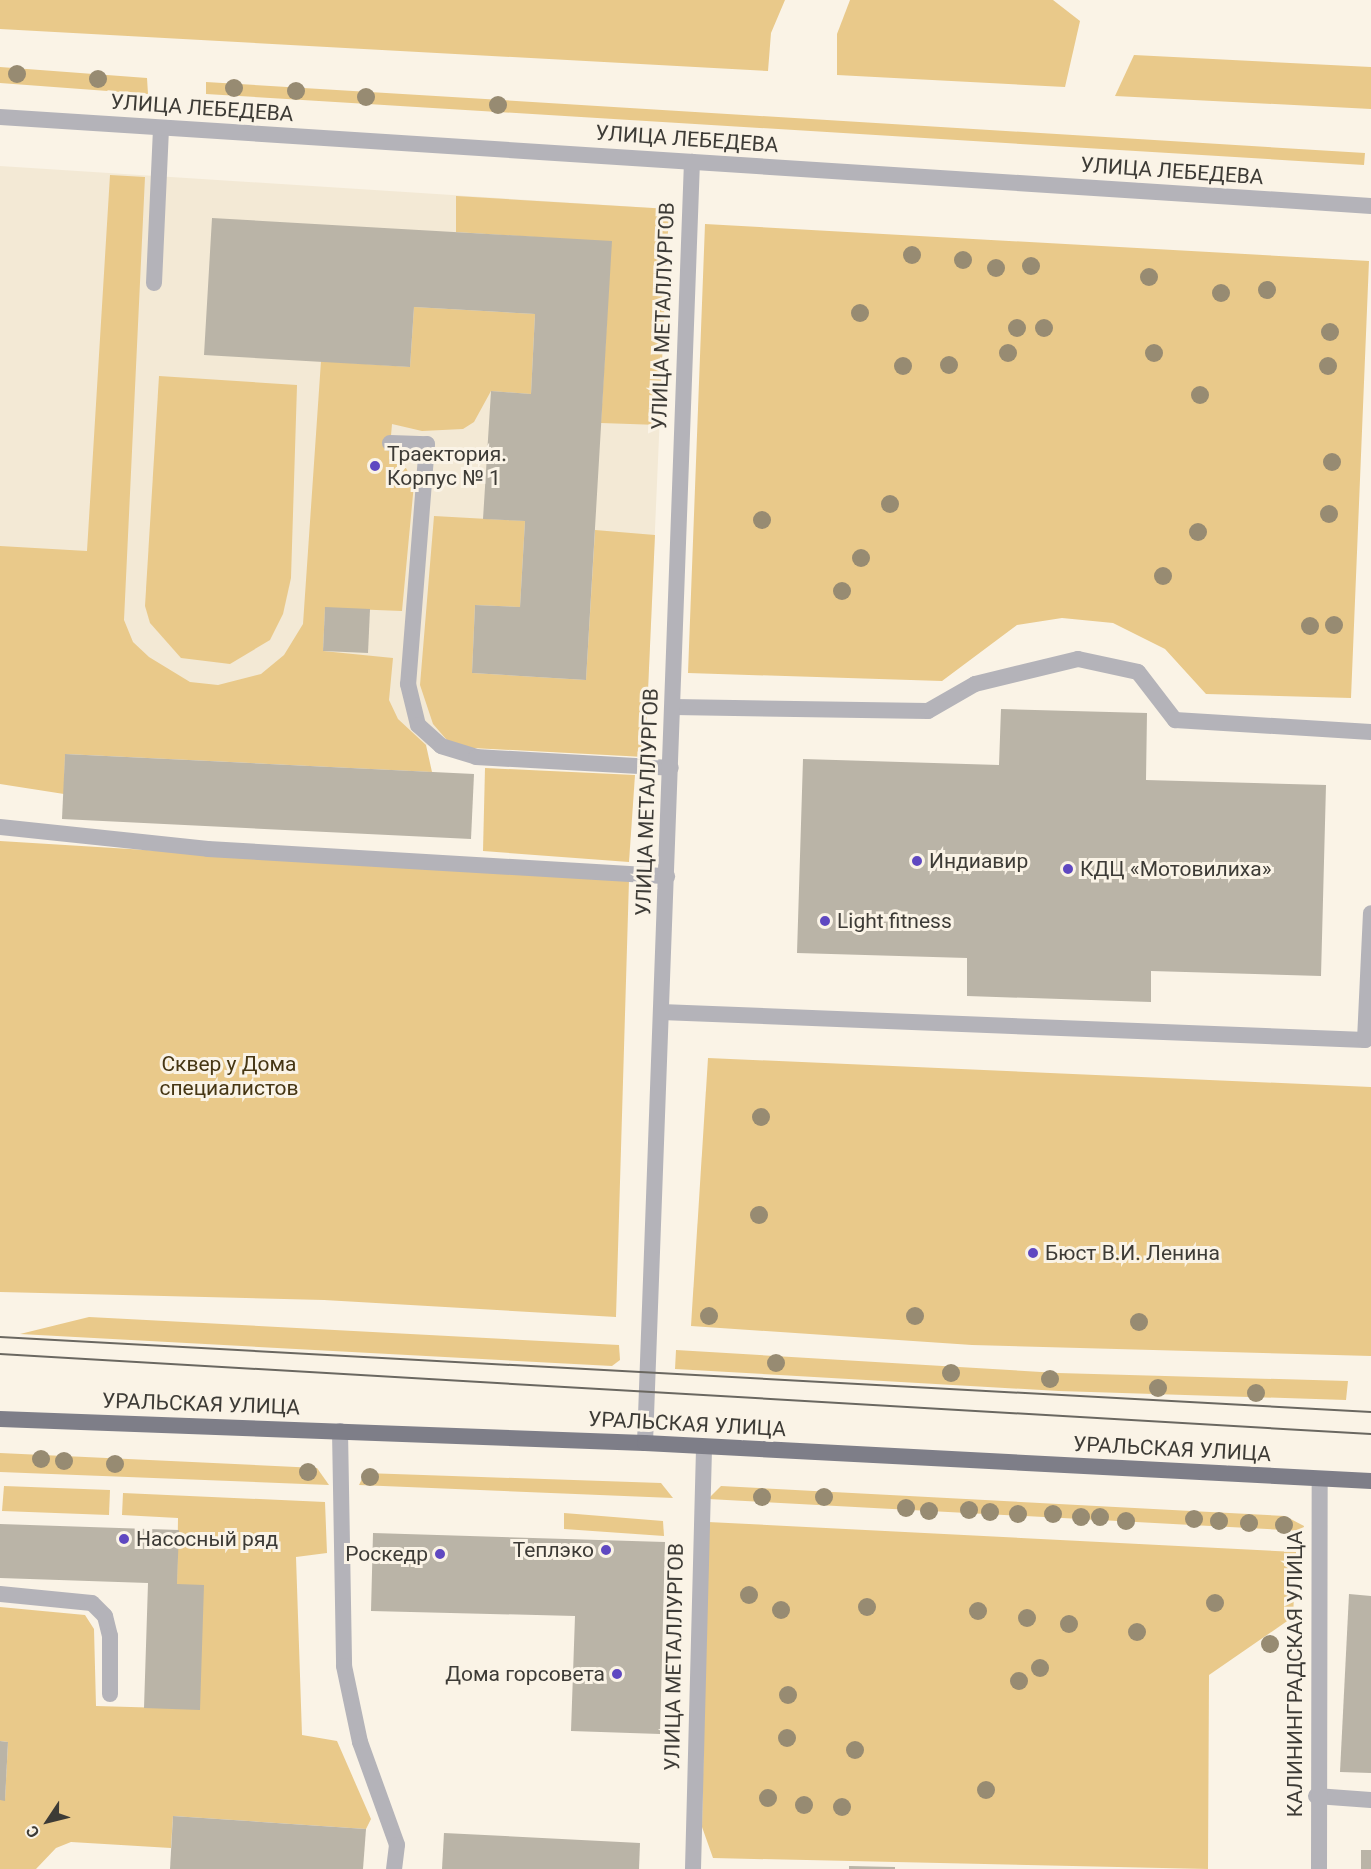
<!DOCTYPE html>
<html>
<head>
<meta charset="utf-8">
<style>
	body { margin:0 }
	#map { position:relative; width:1371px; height:1869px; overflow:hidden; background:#faf3e6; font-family:Roboto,sans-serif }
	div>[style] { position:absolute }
	.built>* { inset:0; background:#f3e9d5 }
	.green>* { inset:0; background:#e9c98a }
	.building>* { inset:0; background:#bab4a7 }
	.service>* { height:16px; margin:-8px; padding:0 8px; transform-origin:8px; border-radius:8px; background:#b4b3b9 }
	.minor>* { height:16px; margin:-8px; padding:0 8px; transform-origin:8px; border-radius:8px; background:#b4b3b9 }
	.tertiary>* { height:16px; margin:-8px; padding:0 8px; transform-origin:8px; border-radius:8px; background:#b4b3b9 }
	.primary>* { height:16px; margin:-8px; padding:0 8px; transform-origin:8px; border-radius:8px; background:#7e7e88 }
	.tram>* { height:1.5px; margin:-0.75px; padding:0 0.75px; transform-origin:0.75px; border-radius:0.75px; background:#6a6760 }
	.trees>* { width:18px; height:18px; margin:-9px; border-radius:50%; background:#978b72 }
	.dots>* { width:16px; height:16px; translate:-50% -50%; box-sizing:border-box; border:3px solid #faf3e6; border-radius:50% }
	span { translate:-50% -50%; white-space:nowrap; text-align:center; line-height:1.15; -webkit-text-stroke:6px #faf3e6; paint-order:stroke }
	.street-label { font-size:21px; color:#3d3b36 }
	.poi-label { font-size:21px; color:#3d3b36 }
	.left { translate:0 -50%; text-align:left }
	.right { translate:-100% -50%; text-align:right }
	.park-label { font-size:21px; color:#463614 }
	.north { position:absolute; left:18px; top:1791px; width:60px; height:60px; -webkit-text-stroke:4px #faf3e6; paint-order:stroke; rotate:235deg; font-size:16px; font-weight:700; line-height:24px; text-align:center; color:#3d3b36 }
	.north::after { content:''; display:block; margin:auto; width:21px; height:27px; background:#3d3b36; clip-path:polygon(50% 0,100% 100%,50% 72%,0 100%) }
</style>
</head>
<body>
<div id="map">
	<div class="built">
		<i style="clip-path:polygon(0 166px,669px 209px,645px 757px,76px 726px,0 547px)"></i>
	</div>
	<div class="green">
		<i style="clip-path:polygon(0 0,785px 0,771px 33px,768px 71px,0 29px)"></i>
		<i style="clip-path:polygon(850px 0,1053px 0,1080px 21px,1065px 87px,837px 75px,837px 34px)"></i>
		<i style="clip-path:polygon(1134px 55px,1371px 67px,1371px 109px,1115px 96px)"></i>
		<i style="clip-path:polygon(0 67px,147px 78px,148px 94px,0 83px)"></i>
		<i style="clip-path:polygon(206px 82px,1365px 153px,1364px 165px,206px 94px)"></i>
		<i style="clip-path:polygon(110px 175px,145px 177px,124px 620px,133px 642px,149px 657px,190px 682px,218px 685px,261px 674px,284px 655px,303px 624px,321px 361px,410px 367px,414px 307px,535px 314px,531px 394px,491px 391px,474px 422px,463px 429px,422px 431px,392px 424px,389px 459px,406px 468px,414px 484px,402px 611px,325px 608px,323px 651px,393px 658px,389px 700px,398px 719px,426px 745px,432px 772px,65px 754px,64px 794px,0 784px,0 546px,87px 551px)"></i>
		<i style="clip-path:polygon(456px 196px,669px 209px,659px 425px,601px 423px,611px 242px,456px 232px)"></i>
		<i style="clip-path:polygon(705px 224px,1369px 261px,1351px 698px,1206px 694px,1165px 649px,1113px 623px,1062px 618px,1017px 625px,942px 681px,688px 673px)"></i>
		<i style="clip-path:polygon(159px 376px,297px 385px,291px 578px,283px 614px,270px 640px,230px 664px,181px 658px,150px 623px,145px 606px)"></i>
		<i style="clip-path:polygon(434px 516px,525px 521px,520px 607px,475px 605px,472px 673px,586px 680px,595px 530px,655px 535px,645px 757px,453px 747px,433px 724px,420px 685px)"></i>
		<i style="clip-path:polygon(485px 768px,635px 775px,629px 862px,483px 851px)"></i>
		<i style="clip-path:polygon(0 841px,629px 880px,616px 1317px,324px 1300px,0 1292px)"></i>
		<i style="clip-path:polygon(708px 1058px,1371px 1087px,1371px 1356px,972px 1345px,691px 1326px)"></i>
		<i style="clip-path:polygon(89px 1317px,619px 1345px,620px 1360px,612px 1366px,20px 1334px)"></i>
		<i style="clip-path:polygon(676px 1350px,1058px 1373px,1348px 1381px,1346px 1400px,1059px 1391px,675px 1369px)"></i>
		<i style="clip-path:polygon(0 1453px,317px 1468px,329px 1485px,0 1472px)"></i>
		<i style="clip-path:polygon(365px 1473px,661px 1483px,673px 1498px,359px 1485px)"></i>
		<i style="clip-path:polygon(4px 1486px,110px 1490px,109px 1515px,2px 1511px)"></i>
		<i style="clip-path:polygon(721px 1486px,1285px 1516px,1304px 1526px,1303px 1531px,708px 1499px)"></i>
		<i style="clip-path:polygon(123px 1493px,325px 1502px,327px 1553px,296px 1557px,302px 1735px,337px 1741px,371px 1819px,366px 1829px,173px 1816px,171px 1848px,71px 1842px,56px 1848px,36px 1869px,0 1869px,0 1800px,5px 1800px,8px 1742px,0 1741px,0 1607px,85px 1615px,94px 1629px,96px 1706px,200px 1709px,177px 1584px,178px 1518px,122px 1515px)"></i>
		<i style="clip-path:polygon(564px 1513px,663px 1521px,664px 1536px,564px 1529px)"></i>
		<i style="clip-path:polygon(708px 1522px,1296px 1552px,1293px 1617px,1209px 1675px,1208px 1869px,713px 1858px,702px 1827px)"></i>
	</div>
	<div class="building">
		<i style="clip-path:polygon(212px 218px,612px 241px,586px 680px,472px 673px,475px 605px,520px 607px,525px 521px,483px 519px,491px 391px,531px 394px,535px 314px,414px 307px,410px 367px,204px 355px)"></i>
		<i style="clip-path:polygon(325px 607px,370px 609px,368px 653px,323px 651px)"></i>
		<i style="clip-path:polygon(1001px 709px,1147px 713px,1146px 780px,1326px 785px,1321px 976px,1151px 971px,1151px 1002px,967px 996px,967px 958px,797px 953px,803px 759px,999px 765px)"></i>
		<i style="clip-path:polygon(65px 754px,474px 774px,471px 839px,62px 819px)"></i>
		<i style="clip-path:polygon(0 1524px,179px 1530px,177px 1584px,204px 1585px,200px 1710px,144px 1708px,148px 1583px,0 1578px)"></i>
		<i style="clip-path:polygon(373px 1533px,665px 1542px,660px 1734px,571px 1731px,575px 1616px,371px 1611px)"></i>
		<i style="clip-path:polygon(1349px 1594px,1371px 1596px,1371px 1773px,1340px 1772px)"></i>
		<i style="clip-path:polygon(0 1741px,8px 1742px,5px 1801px,0 1800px)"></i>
		<i style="clip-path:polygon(173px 1816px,366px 1829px,363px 1869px,170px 1869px)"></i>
		<i style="clip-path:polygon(444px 1833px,640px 1843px,639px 1869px,442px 1869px)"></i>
		<i style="clip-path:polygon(1361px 1850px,1371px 1850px,1371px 1869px,1361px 1869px)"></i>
		<i style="clip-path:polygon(849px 1866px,895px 1867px,895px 1869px,849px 1869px)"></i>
	</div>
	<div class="service">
		<i style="left:154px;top:283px;width:155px;rotate:-87.4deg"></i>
		<i style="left:390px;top:443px;width:37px;rotate:2deg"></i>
		<i style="left:427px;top:444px;width:241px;rotate:94.5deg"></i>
		<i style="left:408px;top:684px;width:42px;rotate:76.3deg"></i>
		<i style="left:418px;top:725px;width:31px;rotate:42deg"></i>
		<i style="left:441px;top:746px;width:37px;rotate:17deg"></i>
		<i style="left:476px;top:757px;width:195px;rotate:3.2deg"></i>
		<i style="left:674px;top:707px;width:254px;rotate:0.9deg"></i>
		<i style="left:928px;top:711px;width:54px;rotate:-29.9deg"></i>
		<i style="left:975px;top:684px;width:106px;rotate:-13.6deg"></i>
		<i style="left:1078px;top:659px;width:61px;rotate:12.2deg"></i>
		<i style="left:1138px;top:672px;width:61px;rotate:52.4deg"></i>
		<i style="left:1175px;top:720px;width:196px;rotate:3.5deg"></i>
		<i style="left:0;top:827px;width:209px;rotate:6deg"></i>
		<i style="left:208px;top:849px;width:460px;rotate:3.4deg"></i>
		<i style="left:661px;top:1012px;width:705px;rotate:2.28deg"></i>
		<i style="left:340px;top:1431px;width:235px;rotate:89deg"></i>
		<i style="left:344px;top:1666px;width:78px;rotate:78.1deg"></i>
		<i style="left:360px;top:1742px;width:109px;rotate:70.2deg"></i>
		<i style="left:397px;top:1845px;width:24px;rotate:97deg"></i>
		<i style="left:0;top:1594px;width:92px;rotate:5.6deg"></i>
		<i style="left:92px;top:1603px;width:18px;rotate:45deg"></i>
		<i style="left:105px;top:1616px;width:21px;rotate:76deg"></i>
		<i style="left:110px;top:1636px;width:58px;rotate:90deg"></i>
		<i style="left:1316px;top:1796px;width:55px;rotate:4.2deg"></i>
	</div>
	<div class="minor">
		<i style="left:1365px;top:1040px;width:127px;rotate:-87.3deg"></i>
		<i style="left:645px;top:1443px;width:1282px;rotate:-87.9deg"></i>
		<i style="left:693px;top:1869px;width:422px;rotate:-88.5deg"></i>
		<i style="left:1319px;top:1869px;width:390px;rotate:-89.9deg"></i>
	</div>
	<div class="tertiary">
		<i style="left:0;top:117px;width:1374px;rotate:3.71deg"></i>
	</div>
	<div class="primary">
		<i style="left:0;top:1419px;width:645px;rotate:2.13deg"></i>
		<i style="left:645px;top:1443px;width:727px;rotate:3deg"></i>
	</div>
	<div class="tram">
		<i style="left:0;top:1337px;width:1373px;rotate:3.13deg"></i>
		<i style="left:0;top:1354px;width:1373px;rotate:3.34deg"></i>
	</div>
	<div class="trees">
		<i style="left:17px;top:74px"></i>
		<i style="left:98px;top:79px"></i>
		<i style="left:234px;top:88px"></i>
		<i style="left:296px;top:91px"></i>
		<i style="left:366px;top:97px"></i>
		<i style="left:498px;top:105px"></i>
		<i style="left:912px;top:255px"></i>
		<i style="left:963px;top:260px"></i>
		<i style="left:1031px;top:266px"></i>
		<i style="left:996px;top:268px"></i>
		<i style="left:1149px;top:277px"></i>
		<i style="left:1267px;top:290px"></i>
		<i style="left:1221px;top:293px"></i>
		<i style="left:860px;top:313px"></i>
		<i style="left:1017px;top:328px"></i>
		<i style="left:1044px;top:328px"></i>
		<i style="left:1330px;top:332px"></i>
		<i style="left:1008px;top:353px"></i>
		<i style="left:1154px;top:353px"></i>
		<i style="left:949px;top:365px"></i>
		<i style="left:903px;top:366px"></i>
		<i style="left:1328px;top:366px"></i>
		<i style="left:1200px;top:395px"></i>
		<i style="left:1332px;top:462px"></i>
		<i style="left:890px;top:504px"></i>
		<i style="left:1329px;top:514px"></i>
		<i style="left:762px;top:520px"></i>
		<i style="left:1198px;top:532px"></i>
		<i style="left:861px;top:558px"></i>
		<i style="left:1163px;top:576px"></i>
		<i style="left:842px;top:591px"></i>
		<i style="left:1334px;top:625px"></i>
		<i style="left:1310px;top:626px"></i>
		<i style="left:761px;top:1117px"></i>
		<i style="left:759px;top:1215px"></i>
		<i style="left:709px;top:1316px"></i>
		<i style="left:915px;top:1316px"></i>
		<i style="left:1139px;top:1322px"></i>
		<i style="left:776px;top:1363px"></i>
		<i style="left:951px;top:1373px"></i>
		<i style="left:1050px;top:1379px"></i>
		<i style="left:1158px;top:1388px"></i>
		<i style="left:1256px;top:1393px"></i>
		<i style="left:41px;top:1459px"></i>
		<i style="left:64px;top:1461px"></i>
		<i style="left:115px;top:1464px"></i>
		<i style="left:308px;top:1472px"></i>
		<i style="left:370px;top:1477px"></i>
		<i style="left:762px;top:1497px"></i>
		<i style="left:824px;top:1497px"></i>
		<i style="left:906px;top:1508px"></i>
		<i style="left:969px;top:1510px"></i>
		<i style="left:929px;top:1511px"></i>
		<i style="left:990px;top:1512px"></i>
		<i style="left:1018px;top:1514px"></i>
		<i style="left:1053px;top:1514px"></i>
		<i style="left:1081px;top:1517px"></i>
		<i style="left:1100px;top:1517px"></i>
		<i style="left:1194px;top:1519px"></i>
		<i style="left:1126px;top:1521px"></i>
		<i style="left:1219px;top:1521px"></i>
		<i style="left:1249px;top:1523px"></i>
		<i style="left:1284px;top:1525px"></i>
		<i style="left:749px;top:1595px"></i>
		<i style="left:1215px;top:1603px"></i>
		<i style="left:867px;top:1607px"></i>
		<i style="left:781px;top:1610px"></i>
		<i style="left:978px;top:1611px"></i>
		<i style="left:1027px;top:1618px"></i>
		<i style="left:1069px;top:1624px"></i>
		<i style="left:1137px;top:1632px"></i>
		<i style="left:1270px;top:1644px"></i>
		<i style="left:1040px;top:1668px"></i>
		<i style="left:1019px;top:1681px"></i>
		<i style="left:788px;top:1695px"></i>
		<i style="left:787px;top:1738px"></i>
		<i style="left:855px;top:1750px"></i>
		<i style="left:986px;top:1790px"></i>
		<i style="left:768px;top:1798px"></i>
		<i style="left:804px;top:1805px"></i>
		<i style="left:842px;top:1807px"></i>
	</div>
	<div class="dots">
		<i style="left:375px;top:466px;background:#5f48c1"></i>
		<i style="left:917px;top:861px;background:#5f48c1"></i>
		<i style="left:1068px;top:869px;background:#5f48c1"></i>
		<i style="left:825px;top:921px;background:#5f48c1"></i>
		<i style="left:1033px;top:1253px;background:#5f48c1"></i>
		<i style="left:124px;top:1539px;background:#5f48c1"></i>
		<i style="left:606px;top:1550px;background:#5f48c1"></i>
		<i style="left:440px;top:1554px;background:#5f48c1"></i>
		<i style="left:617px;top:1674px;background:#5f48c1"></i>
	</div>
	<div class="street-label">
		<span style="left:202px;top:108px;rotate:4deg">УЛИЦА ЛЕБЕДЕВА</span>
		<span style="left:687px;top:139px;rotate:4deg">УЛИЦА ЛЕБЕДЕВА</span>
		<span style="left:1172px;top:171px;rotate:4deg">УЛИЦА ЛЕБЕДЕВА</span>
		<span style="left:663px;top:316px;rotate:-88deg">УЛИЦА МЕТАЛЛУРГОВ</span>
		<span style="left:647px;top:802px;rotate:-88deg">УЛИЦА МЕТАЛЛУРГОВ</span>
		<span style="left:201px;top:1404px;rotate:2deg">УРАЛЬСКАЯ УЛИЦА</span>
		<span style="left:687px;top:1424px;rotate:3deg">УРАЛЬСКАЯ УЛИЦА</span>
		<span style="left:1172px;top:1449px;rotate:3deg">УРАЛЬСКАЯ УЛИЦА</span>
		<span style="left:674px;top:1657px;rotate:-89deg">УЛИЦА МЕТАЛЛУРГОВ</span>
		<span style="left:1295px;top:1674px;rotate:-90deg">КАЛИНИНГРАДСКАЯ УЛИЦА</span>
	</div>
	<div class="poi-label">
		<span class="left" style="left:387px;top:466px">Траектория.<br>Корпус № 1</span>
		<span class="left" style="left:929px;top:861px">Индиавир</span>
		<span class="left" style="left:1080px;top:869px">КДЦ «Мотовилиха»</span>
		<span class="left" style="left:837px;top:921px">Light fitness</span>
		<span class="left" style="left:1045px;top:1253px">Бюст В.И. Ленина</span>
		<span class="left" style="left:136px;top:1539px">Насосный ряд</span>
		<span class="right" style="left:594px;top:1550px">Теплэко</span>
		<span class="right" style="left:428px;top:1554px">Роскедр</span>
		<span class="right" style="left:605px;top:1674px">Дома горсовета</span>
	</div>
	<div class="park-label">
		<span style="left:229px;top:1076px">Сквер у Дома<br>специалистов</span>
	</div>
	<div class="north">С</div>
</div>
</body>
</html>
